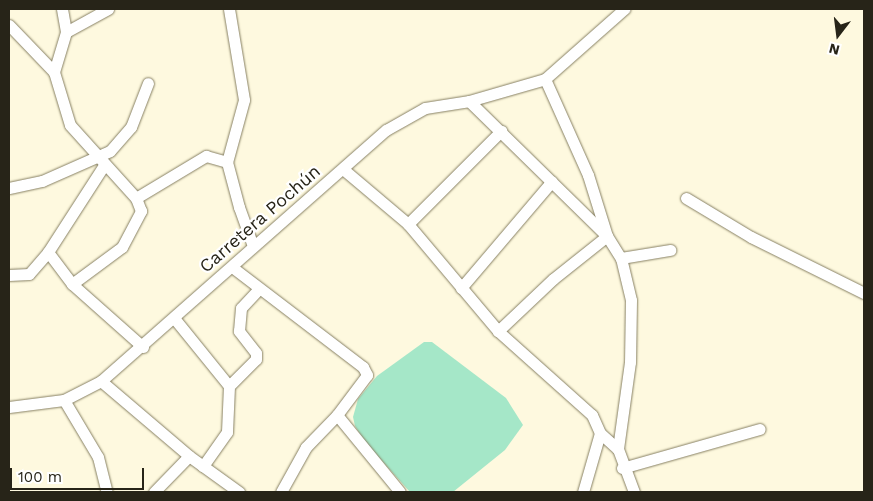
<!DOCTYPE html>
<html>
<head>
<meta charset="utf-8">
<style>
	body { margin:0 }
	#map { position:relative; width:873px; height:501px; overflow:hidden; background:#fef9df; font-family:"Work Sans",sans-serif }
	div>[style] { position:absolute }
	.green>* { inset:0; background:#a5e7c8 }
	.roads { filter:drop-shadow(0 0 1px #878063) drop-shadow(0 0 1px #878063) }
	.minor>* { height:11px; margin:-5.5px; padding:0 5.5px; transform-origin:5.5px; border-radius:5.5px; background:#fff }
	span { translate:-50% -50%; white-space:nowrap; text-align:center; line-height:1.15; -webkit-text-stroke:4.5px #fff; paint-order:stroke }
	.street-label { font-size:18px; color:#272418 }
	.frame { position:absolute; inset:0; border:10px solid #272418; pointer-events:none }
	.north { position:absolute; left:813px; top:10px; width:50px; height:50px; -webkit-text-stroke:4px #fff; paint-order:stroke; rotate:195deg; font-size:14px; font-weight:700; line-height:20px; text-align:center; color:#272418 }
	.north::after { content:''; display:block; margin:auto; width:18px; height:22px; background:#272418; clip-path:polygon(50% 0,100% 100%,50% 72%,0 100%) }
	.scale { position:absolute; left:10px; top:468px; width:134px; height:22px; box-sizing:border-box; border:2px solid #272418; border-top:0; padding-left:6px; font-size:15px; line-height:18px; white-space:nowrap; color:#272418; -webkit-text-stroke:4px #fff; paint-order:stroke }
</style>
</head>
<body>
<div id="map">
	<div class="green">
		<i style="clip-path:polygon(424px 342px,432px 342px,506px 398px,523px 425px,505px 450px,453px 492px,410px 492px,365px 442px,355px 426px,353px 417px,358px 399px,377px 376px)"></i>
	</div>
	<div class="roads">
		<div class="minor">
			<i style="left:62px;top:9px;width:23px;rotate:80deg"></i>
			<i style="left:66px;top:32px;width:42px;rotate:106.7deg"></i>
			<i style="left:54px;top:72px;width:55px;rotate:73.2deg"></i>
			<i style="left:70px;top:125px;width:98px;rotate:47.9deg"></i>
			<i style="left:229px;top:9px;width:92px;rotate:80.6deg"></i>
			<i style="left:244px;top:100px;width:64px;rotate:105.3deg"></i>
			<i style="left:227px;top:162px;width:47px;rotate:75.1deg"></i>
			<i style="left:239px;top:207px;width:41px;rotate:70.3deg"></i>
			<i style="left:9px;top:25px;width:65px;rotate:46.2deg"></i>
			<i style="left:66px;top:32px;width:48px;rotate:-28.7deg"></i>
			<i style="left:545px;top:79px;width:105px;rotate:65.9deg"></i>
			<i style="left:588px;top:175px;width:64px;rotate:72.7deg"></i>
			<i style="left:607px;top:236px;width:26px;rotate:58deg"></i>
			<i style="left:621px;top:258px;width:43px;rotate:76.6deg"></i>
			<i style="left:631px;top:300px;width:62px;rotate:90.9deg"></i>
			<i style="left:630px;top:362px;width:88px;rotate:97.9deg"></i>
			<i style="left:618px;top:449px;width:46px;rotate:69.6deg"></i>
			<i style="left:469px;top:101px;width:193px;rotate:44.4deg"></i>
			<i style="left:607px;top:236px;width:69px;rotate:141.5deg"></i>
			<i style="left:553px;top:279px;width:76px;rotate:136.6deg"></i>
			<i style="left:343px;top:169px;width:85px;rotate:40.2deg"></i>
			<i style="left:408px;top:224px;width:140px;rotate:49.9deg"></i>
			<i style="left:498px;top:331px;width:126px;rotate:41.8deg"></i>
			<i style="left:592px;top:415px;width:20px;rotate:66deg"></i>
			<i style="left:600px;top:433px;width:24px;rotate:42deg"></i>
			<i style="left:9px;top:188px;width:34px;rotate:-12deg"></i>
			<i style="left:42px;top:181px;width:74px;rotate:-23.8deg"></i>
			<i style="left:110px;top:151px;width:32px;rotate:-49deg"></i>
			<i style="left:131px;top:127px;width:47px;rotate:-68.9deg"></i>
			<i style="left:686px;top:198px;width:76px;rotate:31deg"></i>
			<i style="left:751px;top:237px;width:126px;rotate:26.4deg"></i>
			<i style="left:408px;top:224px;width:132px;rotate:-45deg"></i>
			<i style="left:48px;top:252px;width:103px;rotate:-57.2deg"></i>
			<i style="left:621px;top:258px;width:50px;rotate:-9.3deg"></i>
			<i style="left:232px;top:267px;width:165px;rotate:37.4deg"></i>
			<i style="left:363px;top:367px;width:9px;rotate:63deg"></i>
			<i style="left:367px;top:375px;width:50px;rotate:126.9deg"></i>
			<i style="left:337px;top:415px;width:45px;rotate:134.1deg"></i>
			<i style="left:306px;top:447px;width:51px;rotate:119.1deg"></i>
			<i style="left:9px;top:275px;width:20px;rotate:-3deg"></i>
			<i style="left:29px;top:274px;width:29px;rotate:-49deg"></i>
			<i style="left:48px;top:252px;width:40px;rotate:53deg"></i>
			<i style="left:72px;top:284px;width:95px;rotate:41.6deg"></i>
			<i style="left:72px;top:284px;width:62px;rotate:-36.5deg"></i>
			<i style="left:122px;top:247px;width:41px;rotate:-62.2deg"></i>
			<i style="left:141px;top:211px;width:14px;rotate:-111deg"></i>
			<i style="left:136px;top:198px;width:82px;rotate:-31deg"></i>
			<i style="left:206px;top:156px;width:22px;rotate:16deg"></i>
			<i style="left:461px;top:288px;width:140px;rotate:-49.6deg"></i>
			<i style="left:174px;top:318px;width:87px;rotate:51deg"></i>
			<i style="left:229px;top:386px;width:46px;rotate:92.5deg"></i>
			<i style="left:227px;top:432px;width:42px;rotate:125.2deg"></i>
			<i style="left:101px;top:381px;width:116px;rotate:40.4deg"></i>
			<i style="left:189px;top:456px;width:62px;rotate:35.8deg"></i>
			<i style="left:229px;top:386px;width:38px;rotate:-45deg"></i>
			<i style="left:256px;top:359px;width:6px;rotate:-90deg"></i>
			<i style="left:256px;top:353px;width:28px;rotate:-128deg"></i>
			<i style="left:239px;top:331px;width:23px;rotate:-85deg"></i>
			<i style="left:241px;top:308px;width:26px;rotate:-47deg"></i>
			<i style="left:64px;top:400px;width:66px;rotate:59.2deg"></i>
			<i style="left:98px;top:457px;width:36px;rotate:76deg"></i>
			<i style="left:9px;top:407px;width:55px;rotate:-7.3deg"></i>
			<i style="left:64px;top:400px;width:42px;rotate:-27.2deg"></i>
			<i style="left:101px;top:381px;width:380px;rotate:-41.4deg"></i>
			<i style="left:386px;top:130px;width:45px;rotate:-29.4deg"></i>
			<i style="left:425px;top:108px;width:45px;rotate:-9deg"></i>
			<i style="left:469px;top:101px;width:79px;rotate:-16.1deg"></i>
			<i style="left:545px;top:79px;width:106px;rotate:-41.5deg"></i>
			<i style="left:337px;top:415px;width:99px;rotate:50.7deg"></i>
			<i style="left:622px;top:468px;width:143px;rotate:-15.8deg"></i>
			<i style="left:154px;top:492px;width:50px;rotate:-45.8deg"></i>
			<i style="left:583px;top:492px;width:61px;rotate:-73.9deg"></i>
		</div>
	</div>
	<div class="street-label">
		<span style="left:260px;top:219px;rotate:-41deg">Carretera Pochún</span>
	</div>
	<div class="frame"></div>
	<div class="north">N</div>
	<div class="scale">100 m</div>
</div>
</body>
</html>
